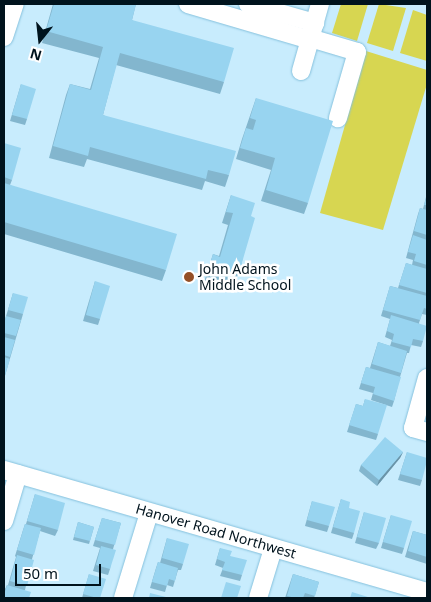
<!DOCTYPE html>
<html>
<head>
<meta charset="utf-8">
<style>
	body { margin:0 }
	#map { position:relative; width:431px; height:602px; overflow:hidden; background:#c8ecfd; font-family:"Noto Sans",sans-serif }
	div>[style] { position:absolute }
	.green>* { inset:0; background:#d7d651 }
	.roads { filter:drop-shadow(0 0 1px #85c1dd) drop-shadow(0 0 1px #85c1dd) }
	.minor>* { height:18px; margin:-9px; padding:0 9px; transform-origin:9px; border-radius:9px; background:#fff }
	.wall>* { inset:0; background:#83b6ce }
	.shaded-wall>* { inset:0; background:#6a94a8 }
	.building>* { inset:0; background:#98d4f0 }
	.dots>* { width:14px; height:14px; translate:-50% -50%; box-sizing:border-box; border:2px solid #fff; border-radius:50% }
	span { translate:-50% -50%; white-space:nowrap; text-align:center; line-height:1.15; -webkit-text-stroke:5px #fff; paint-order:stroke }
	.poi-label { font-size:14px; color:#00131d }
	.left { translate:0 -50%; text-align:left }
	.street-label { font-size:14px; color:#00131d }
	.frame { position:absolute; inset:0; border:5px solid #00131d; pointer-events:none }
	.north { position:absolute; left:15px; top:15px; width:50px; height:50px; -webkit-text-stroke:4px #fff; paint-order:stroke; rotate:196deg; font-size:14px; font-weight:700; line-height:20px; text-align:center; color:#00131d }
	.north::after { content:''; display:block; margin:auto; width:18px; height:22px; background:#00131d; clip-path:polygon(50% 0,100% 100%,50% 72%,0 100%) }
	.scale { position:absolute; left:15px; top:564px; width:86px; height:22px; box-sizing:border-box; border:2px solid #00131d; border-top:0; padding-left:6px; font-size:15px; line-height:18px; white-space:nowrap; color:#00131d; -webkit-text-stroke:4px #fff; paint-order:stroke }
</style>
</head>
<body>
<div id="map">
	<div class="green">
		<i style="clip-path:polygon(341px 4px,368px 4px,357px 41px,332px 33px)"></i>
		<i style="clip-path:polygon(379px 4px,406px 8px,393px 51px,367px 43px)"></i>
		<i style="clip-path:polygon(413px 10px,427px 15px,427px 61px,400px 53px)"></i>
		<i style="clip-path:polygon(366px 51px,427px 70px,427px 84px,383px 230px,320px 213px)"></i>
	</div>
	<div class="roads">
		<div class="minor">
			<i style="left:188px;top:4px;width:127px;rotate:16.4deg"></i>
			<i style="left:248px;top:4px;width:70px;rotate:15.8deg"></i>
			<i style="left:4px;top:37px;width:35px;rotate:-72deg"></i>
			<i style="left:310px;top:38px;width:49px;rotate:16.6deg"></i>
			<i style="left:357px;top:52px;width:69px;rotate:106.1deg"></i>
			<i style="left:301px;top:71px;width:70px;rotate:-74.2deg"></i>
			<i style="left:427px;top:378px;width:52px;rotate:105.6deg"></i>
			<i style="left:413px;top:428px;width:15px;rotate:16deg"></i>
			<i style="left:4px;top:470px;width:440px;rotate:16.1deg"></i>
			<i style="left:4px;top:521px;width:49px;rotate:-73.4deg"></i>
			<i style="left:123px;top:598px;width:89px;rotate:-73deg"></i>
			<i style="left:258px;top:598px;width:51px;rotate:-73deg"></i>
		</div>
	</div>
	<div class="wall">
		<i style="clip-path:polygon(53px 4px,136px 4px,132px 20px,224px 82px,220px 94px,116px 65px,103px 115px,229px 175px,225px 187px,205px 181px,202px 190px,87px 159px,84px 167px,49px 158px,66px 95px,70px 84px,90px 89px,99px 58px,42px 43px)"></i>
		<i style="clip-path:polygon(21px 84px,27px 119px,25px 125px,10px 121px)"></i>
		<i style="clip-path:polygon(256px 98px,308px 203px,304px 214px,261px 201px,271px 170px,236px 159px,242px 139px)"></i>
		<i style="clip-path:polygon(4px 143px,12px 180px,10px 185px,166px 270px,162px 281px,4px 234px)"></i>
		<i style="clip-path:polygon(427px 193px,427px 291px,426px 296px,427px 296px,427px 315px,422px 314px,419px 323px,423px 341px,421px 347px,411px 345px,409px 353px,407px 353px,400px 377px,394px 401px,392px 407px,371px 400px,373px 393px,359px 389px,366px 367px,370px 368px,378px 342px,390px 346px,392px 340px,385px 337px,390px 319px,381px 316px,390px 286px,398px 288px,406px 263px,412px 265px,413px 260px,406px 258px,418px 214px,420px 208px,423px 209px)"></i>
		<i style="clip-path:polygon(231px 195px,251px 216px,241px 266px,237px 277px,233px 276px,228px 290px,204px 282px,213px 254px,219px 256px,228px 225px,222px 223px)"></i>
		<i style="clip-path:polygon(95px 281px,100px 319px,98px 325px,83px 321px)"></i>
		<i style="clip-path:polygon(13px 293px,23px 314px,4px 379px,4px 323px)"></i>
		<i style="clip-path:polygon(365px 399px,378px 434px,376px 440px,347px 432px,356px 404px,363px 406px)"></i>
		<i style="clip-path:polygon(403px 452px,400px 458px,377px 486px,359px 471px,361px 465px)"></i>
		<i style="clip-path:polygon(407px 452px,422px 480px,420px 486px,398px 480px)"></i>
		<i style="clip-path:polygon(35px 494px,58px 530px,55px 536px,40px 531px,32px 559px,25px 590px,4px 598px,4px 591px,7px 585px,8px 585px,16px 557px,15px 556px,23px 530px,25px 524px,26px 524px)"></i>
		<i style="clip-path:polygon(341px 499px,349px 508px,354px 533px,352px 539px,331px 533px)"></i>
		<i style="clip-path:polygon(312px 501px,329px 526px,327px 532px,305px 526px)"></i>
		<i style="clip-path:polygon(364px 512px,379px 543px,376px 549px,355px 543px)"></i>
		<i style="clip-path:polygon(391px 515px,404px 548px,402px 554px,381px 548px)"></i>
		<i style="clip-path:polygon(102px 518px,121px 523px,113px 549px,110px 569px,108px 575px,93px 571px,100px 548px,93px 546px)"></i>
		<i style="clip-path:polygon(78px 522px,94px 527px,89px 544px,73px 540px)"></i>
		<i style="clip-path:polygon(413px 531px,427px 535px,427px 564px,405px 557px)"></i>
		<i style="clip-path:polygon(167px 538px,183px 564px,181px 570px,178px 570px,173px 587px,167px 585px,165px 592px,150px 588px,156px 568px,158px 562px,160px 563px)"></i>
		<i style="clip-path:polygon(220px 548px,230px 556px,242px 575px,240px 581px,220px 576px,223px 568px,215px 565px)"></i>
		<i style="clip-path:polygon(89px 574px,100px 598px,82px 598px)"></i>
		<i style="clip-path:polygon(293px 574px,319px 582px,314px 598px,285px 598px)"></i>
	</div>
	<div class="shaded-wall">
		<i style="clip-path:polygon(403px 452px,400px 458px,377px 486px,379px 480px)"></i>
	</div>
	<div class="building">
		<i style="clip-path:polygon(54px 4px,136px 4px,132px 20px,234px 48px,224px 82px,120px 53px,103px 115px,236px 151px,229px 175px,208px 170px,206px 179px,90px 147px,88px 156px,53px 146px,70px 84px,91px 90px,103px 47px,46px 31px)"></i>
		<i style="clip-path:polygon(21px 84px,36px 89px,27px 119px,12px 115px)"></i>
		<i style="clip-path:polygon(256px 98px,333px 121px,308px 203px,266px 190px,275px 158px,240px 148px,246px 128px,253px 130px,256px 120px,250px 118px)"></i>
		<i style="clip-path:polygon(4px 143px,21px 148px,12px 180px,4px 177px)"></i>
		<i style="clip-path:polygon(4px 183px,177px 234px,166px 270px,4px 222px)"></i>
		<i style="clip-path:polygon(231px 195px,255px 203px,251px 216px,255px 218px,241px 266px,236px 265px,232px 278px,208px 271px,213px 254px,220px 257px,233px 213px,226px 212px)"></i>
		<i style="clip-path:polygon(427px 195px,427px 205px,424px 205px)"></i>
		<i style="clip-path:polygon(420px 208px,427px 210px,427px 235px,414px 231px)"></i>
		<i style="clip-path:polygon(413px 235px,427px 240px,427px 265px,414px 261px,416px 254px,408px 252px)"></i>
		<i style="clip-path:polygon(406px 263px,427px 269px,427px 293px,399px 285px)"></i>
		<i style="clip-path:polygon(95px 281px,110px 286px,100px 319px,86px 315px)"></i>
		<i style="clip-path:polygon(390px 286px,427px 296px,427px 309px,424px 308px,420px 320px,383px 310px)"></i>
		<i style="clip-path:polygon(13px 293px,28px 297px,23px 314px,8px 310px)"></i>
		<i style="clip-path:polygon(391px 315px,427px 326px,423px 341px,413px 339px,411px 347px,392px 342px,394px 334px,387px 331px)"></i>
		<i style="clip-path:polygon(6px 316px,21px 320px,16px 336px,4px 333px,4px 325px)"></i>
		<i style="clip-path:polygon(4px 337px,15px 340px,10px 357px,4px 355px)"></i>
		<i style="clip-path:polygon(378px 342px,407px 351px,401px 373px,372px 364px)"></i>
		<i style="clip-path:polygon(4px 357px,10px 359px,4px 379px)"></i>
		<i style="clip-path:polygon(366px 367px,401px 377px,394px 401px,373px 394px,375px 387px,361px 383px)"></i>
		<i style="clip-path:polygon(365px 399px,387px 405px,378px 434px,349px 425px,356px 404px,363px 406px)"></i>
		<i style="clip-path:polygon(385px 437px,403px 452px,379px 480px,361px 465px)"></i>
		<i style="clip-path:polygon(407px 452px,427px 458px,427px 461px,422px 480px,400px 474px)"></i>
		<i style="clip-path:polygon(35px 494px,65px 503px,58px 530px,27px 521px)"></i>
		<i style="clip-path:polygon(341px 499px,350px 502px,349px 508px,360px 511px,354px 533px,333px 527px)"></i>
		<i style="clip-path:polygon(312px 501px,335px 507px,329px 526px,307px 520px)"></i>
		<i style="clip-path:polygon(364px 512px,386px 518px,379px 543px,357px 537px)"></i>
		<i style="clip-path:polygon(391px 515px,412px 521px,404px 548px,383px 542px)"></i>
		<i style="clip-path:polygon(102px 518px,121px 523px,115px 545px,95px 540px)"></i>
		<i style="clip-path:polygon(78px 522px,94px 527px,90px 541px,74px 537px)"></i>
		<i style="clip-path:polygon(25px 524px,41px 528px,34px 555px,17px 550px)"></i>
		<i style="clip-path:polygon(413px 531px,427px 535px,427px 557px,408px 551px)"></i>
		<i style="clip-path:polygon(167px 538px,189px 544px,183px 564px,162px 558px)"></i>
		<i style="clip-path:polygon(101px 546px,116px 550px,110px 569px,96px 565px)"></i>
		<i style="clip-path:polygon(220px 548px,232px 551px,230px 556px,247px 560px,242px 575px,222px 570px,225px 562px,217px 559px)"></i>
		<i style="clip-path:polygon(17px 555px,34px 560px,27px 586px,10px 581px)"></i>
		<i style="clip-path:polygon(158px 562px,178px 568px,175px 581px,169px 579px,167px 586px,152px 582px)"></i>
		<i style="clip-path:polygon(89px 574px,106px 579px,100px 598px,97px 598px,83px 594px)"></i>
		<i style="clip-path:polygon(293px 574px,319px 582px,315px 596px,305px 593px,303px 598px,296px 598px,287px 596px)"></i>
		<i style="clip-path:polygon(226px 582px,241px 586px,237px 598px,221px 598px)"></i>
		<i style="clip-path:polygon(7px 585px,31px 592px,29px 598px,4px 598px,4px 595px)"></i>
		<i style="clip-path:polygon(352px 592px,371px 598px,350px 598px)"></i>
		<i style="clip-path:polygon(150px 593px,170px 598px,149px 598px)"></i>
	</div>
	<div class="dots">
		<i style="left:189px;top:277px;background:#944f26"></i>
	</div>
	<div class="poi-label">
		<span class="left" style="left:199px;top:277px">John Adams<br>Middle School</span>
	</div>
	<div class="street-label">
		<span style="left:216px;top:531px;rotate:16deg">Hanover Road Northwest</span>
	</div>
	<div class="frame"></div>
	<div class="north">N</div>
	<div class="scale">50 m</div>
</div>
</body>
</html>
